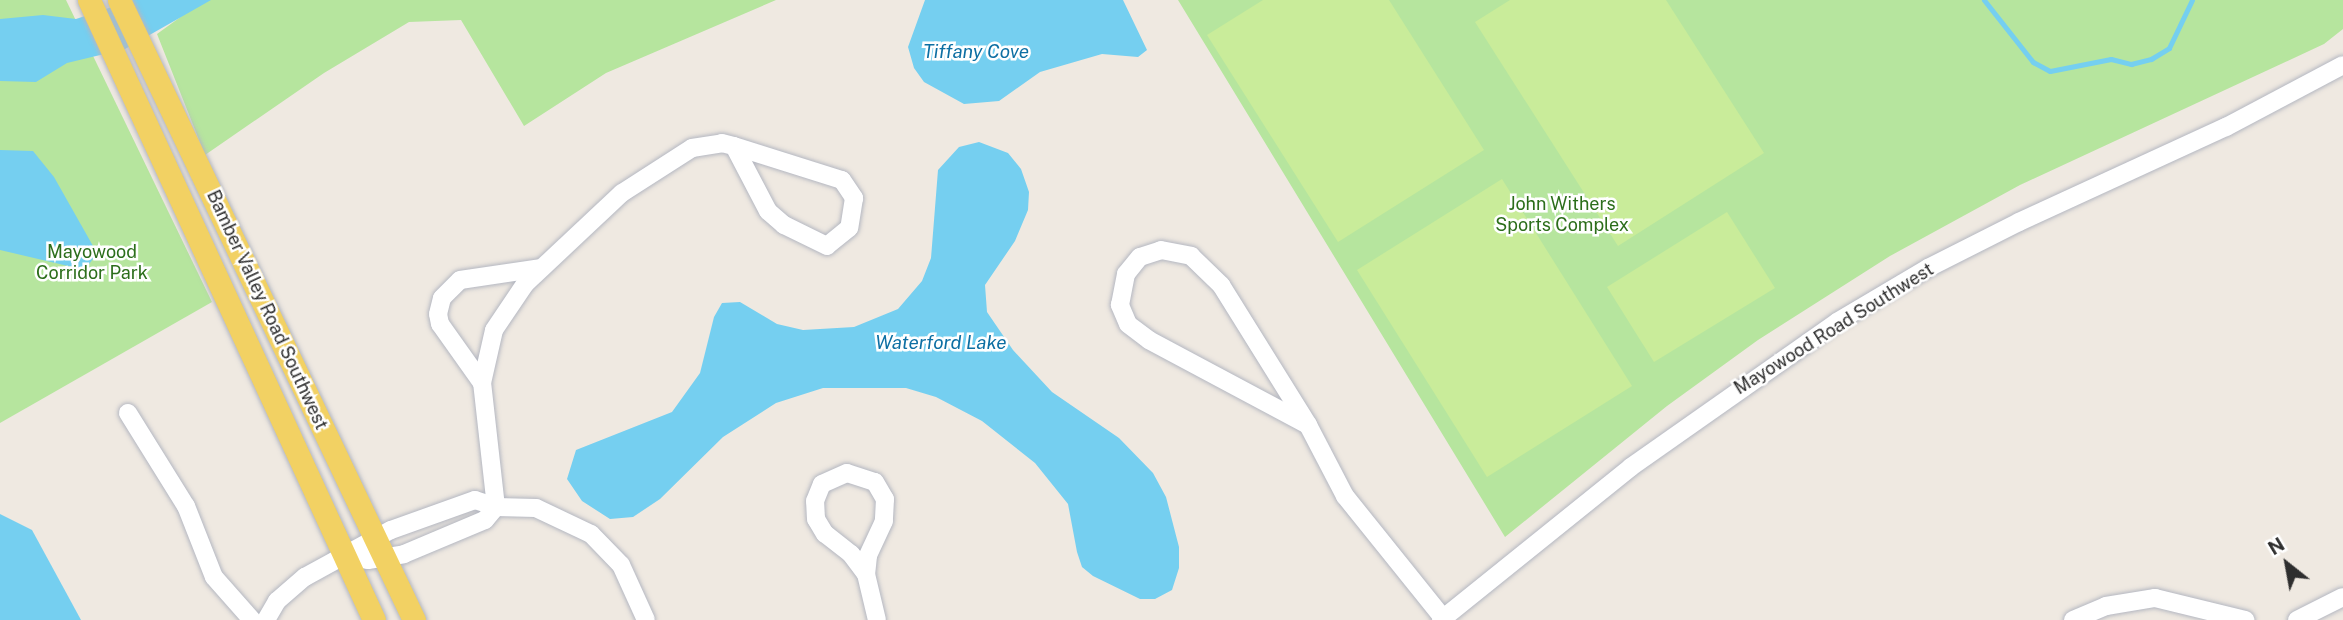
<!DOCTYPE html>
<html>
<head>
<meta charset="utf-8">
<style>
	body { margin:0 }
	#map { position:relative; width:2343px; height:620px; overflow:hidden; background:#efe9e1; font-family:"Public Sans",sans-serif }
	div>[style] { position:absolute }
	.green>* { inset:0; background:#b6e59e }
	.pitch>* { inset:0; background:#c9ec9a }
	.water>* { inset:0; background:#75cff0 }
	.stream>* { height:5px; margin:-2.5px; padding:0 2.5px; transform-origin:2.5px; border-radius:2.5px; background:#75cff0 }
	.roads { filter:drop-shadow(0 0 2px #b4b7c1) drop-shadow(0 0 2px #b4b7c1) }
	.minor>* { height:18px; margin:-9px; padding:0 9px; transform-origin:9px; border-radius:9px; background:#fff }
	.major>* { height:23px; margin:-11.5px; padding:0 11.5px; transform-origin:11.5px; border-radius:11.5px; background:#f2d163 }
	span { translate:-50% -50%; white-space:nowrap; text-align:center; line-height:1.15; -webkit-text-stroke:5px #fff; paint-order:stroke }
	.park-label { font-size:18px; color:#2c6e1b }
	.street-label { font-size:18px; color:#2e2e2e }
	.water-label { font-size:19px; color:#0d6fa3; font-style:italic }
	.north { position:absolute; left:2252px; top:529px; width:70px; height:70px; -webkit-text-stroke:5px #fff; paint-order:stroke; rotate:329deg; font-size:19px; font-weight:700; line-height:28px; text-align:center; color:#2e2e2e }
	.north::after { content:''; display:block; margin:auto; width:24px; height:32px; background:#2e2e2e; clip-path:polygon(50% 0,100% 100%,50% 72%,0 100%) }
</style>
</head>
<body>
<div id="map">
	<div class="green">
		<i style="clip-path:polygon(0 0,66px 0,212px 302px,0 423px)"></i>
		<i style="clip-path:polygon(204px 0,776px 0,606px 73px,524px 126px,461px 20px,409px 22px,324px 73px,205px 155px,157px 34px)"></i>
		<i style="clip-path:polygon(1178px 0,2343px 0,2343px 29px,2324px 44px,2020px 185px,1890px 256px,1758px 340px,1667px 406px,1505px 537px)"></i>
	</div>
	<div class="pitch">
		<i style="clip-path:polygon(1263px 0,1389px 0,1484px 150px,1338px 242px,1207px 35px)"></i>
		<i style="clip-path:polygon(1510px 0,1666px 0,1764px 153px,1618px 246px,1475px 22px)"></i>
		<i style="clip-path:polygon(1502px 179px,1632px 386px,1487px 477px,1357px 270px)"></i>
		<i style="clip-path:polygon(1727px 212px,1775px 288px,1654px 362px,1607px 287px)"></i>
	</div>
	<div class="water">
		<i style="clip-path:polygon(133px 0,211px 0,125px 49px,67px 63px,36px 82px,0 81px,0 19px,43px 15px,76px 19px)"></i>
		<i style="clip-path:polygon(925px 0,1123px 0,1147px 50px,1138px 57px,1102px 54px,1040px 72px,999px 101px,964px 104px,924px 82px,914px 68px,908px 47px)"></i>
		<i style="clip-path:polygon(979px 142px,1008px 153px,1021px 169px,1029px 192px,1028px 210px,1015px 241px,985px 285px,987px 312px,1013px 350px,1052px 392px,1119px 438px,1153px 473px,1166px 497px,1179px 547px,1179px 568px,1172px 590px,1155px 599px,1140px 599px,1093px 576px,1082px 567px,1077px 552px,1068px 504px,1035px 463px,982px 421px,936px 397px,906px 388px,823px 388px,776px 403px,723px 437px,660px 499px,633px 517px,610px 519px,582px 501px,567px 479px,576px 450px,672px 412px,700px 373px,714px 317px,722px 303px,740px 302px,777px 324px,803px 330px,854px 327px,898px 309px,922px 281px,931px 258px,938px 170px,959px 147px)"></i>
		<i style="clip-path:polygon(0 150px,33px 151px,54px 177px,97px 253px,85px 270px,0 250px)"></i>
		<i style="clip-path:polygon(0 514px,32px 530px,81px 620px,0 620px)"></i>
	</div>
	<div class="stream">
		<i style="left:1984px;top:0;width:79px;rotate:51.7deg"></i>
		<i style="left:2033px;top:62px;width:19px;rotate:28deg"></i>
		<i style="left:2050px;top:71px;width:62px;rotate:-11.1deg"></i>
		<i style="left:2111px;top:59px;width:21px;rotate:14deg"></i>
		<i style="left:2131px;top:64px;width:21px;rotate:-14deg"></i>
		<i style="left:2151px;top:59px;width:21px;rotate:-31deg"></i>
		<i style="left:2169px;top:48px;width:53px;rotate:-64.4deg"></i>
	</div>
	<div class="roads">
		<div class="minor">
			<i style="left:1161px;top:250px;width:31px;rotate:11deg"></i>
			<i style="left:1191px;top:256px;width:42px;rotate:44deg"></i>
			<i style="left:1221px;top:285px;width:165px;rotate:58.1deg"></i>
			<i style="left:1308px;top:425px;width:180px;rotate:-151.9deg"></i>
			<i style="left:1149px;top:340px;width:26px;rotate:-143deg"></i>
			<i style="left:1128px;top:324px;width:21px;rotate:-113deg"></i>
			<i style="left:1120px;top:305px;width:32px;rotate:-79deg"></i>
			<i style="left:1126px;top:274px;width:22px;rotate:-51deg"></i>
			<i style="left:1140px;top:257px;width:22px;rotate:-18deg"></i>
			<i style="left:482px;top:383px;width:72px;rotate:-125.4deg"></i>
			<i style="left:440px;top:324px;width:10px;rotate:-101deg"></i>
			<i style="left:438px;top:314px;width:16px;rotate:-76deg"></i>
			<i style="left:442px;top:298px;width:25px;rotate:-45deg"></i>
			<i style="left:460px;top:280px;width:81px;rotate:-8.5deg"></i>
			<i style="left:128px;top:413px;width:110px;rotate:58.1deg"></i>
			<i style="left:186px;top:506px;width:76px;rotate:68.5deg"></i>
			<i style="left:214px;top:577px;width:57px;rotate:48.5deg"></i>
			<i style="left:1308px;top:425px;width:80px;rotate:62.5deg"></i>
			<i style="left:1345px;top:496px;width:156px;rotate:51.2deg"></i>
			<i style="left:496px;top:507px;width:125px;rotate:-96.4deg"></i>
			<i style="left:482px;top:383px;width:54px;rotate:-77.2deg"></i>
			<i style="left:494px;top:330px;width:55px;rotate:-56deg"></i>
			<i style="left:525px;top:284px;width:133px;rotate:-43.2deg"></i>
			<i style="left:622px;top:193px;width:83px;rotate:-32.7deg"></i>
			<i style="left:692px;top:148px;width:30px;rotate:-9deg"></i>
			<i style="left:722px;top:143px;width:12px;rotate:14deg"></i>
			<i style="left:734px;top:146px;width:113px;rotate:17.5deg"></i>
			<i style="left:842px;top:180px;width:22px;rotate:56deg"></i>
			<i style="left:854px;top:198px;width:30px;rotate:99deg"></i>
			<i style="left:849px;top:228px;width:28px;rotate:141deg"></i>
			<i style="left:827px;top:246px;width:48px;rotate:-154deg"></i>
			<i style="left:784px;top:225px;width:21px;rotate:-139deg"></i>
			<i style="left:768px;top:211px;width:73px;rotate:-117.6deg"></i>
			<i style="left:345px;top:557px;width:23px;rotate:7deg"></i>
			<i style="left:368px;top:560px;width:36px;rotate:-9deg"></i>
			<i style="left:404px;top:554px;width:88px;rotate:-22.8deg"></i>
			<i style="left:485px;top:520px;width:17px;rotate:-50deg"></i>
			<i style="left:866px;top:574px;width:25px;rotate:-127deg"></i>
			<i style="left:851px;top:554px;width:33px;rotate:-142deg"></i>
			<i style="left:825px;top:534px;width:17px;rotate:-121deg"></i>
			<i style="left:816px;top:519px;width:18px;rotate:-93deg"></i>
			<i style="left:815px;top:501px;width:18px;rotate:-68deg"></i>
			<i style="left:822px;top:484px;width:27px;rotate:-24deg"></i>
			<i style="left:847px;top:473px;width:29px;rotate:18deg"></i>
			<i style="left:875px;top:482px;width:20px;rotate:60deg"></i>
			<i style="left:885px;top:499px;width:22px;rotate:93deg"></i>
			<i style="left:884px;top:521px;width:38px;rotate:115deg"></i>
			<i style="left:868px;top:556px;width:18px;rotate:96deg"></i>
			<i style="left:866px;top:574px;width:47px;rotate:76.6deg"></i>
			<i style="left:266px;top:620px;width:22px;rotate:-60deg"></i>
			<i style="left:277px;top:601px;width:37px;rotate:-41deg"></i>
			<i style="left:305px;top:577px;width:98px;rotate:-28.7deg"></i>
			<i style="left:391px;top:530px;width:89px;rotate:-19.7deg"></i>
			<i style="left:475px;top:500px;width:22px;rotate:18deg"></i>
			<i style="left:496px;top:507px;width:40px;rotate:1.4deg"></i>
			<i style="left:536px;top:508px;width:61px;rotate:25.3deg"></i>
			<i style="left:591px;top:534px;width:43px;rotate:45.9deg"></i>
			<i style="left:621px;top:565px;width:60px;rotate:65.6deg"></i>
			<i style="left:1441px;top:620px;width:244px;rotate:-38.8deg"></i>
			<i style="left:1631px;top:467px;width:252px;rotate:-35.1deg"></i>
			<i style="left:1837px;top:322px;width:106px;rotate:-30.7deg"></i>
			<i style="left:1928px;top:268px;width:102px;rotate:-26.8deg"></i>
			<i style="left:2019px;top:222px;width:228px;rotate:-24.7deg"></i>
			<i style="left:2226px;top:127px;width:132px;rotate:-27.9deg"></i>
			<i style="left:2073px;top:620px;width:36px;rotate:-23deg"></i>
			<i style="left:2106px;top:606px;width:50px;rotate:-9.3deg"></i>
			<i style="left:2155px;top:598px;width:93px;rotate:13.7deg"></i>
			<i style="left:2297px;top:620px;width:51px;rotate:-26.6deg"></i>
		</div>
		<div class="major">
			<i style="left:89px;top:0;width:682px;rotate:65.31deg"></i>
			<i style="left:119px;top:0;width:687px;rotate:64.55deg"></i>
		</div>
	</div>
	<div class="park-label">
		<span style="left:1562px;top:215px">John Withers<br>Sports Complex</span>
		<span style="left:92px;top:263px">Mayowood<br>Corridor Park</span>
	</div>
	<div class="street-label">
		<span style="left:267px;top:310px;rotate:65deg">Bamber Valley Road Southwest</span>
		<span style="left:1834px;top:329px;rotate:-32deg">Mayowood Road Southwest</span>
	</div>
	<div class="water-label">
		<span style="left:976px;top:52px">Tiffany Cove</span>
		<span style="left:941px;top:343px">Waterford Lake</span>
	</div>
	<div class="north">N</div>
</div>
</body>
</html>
